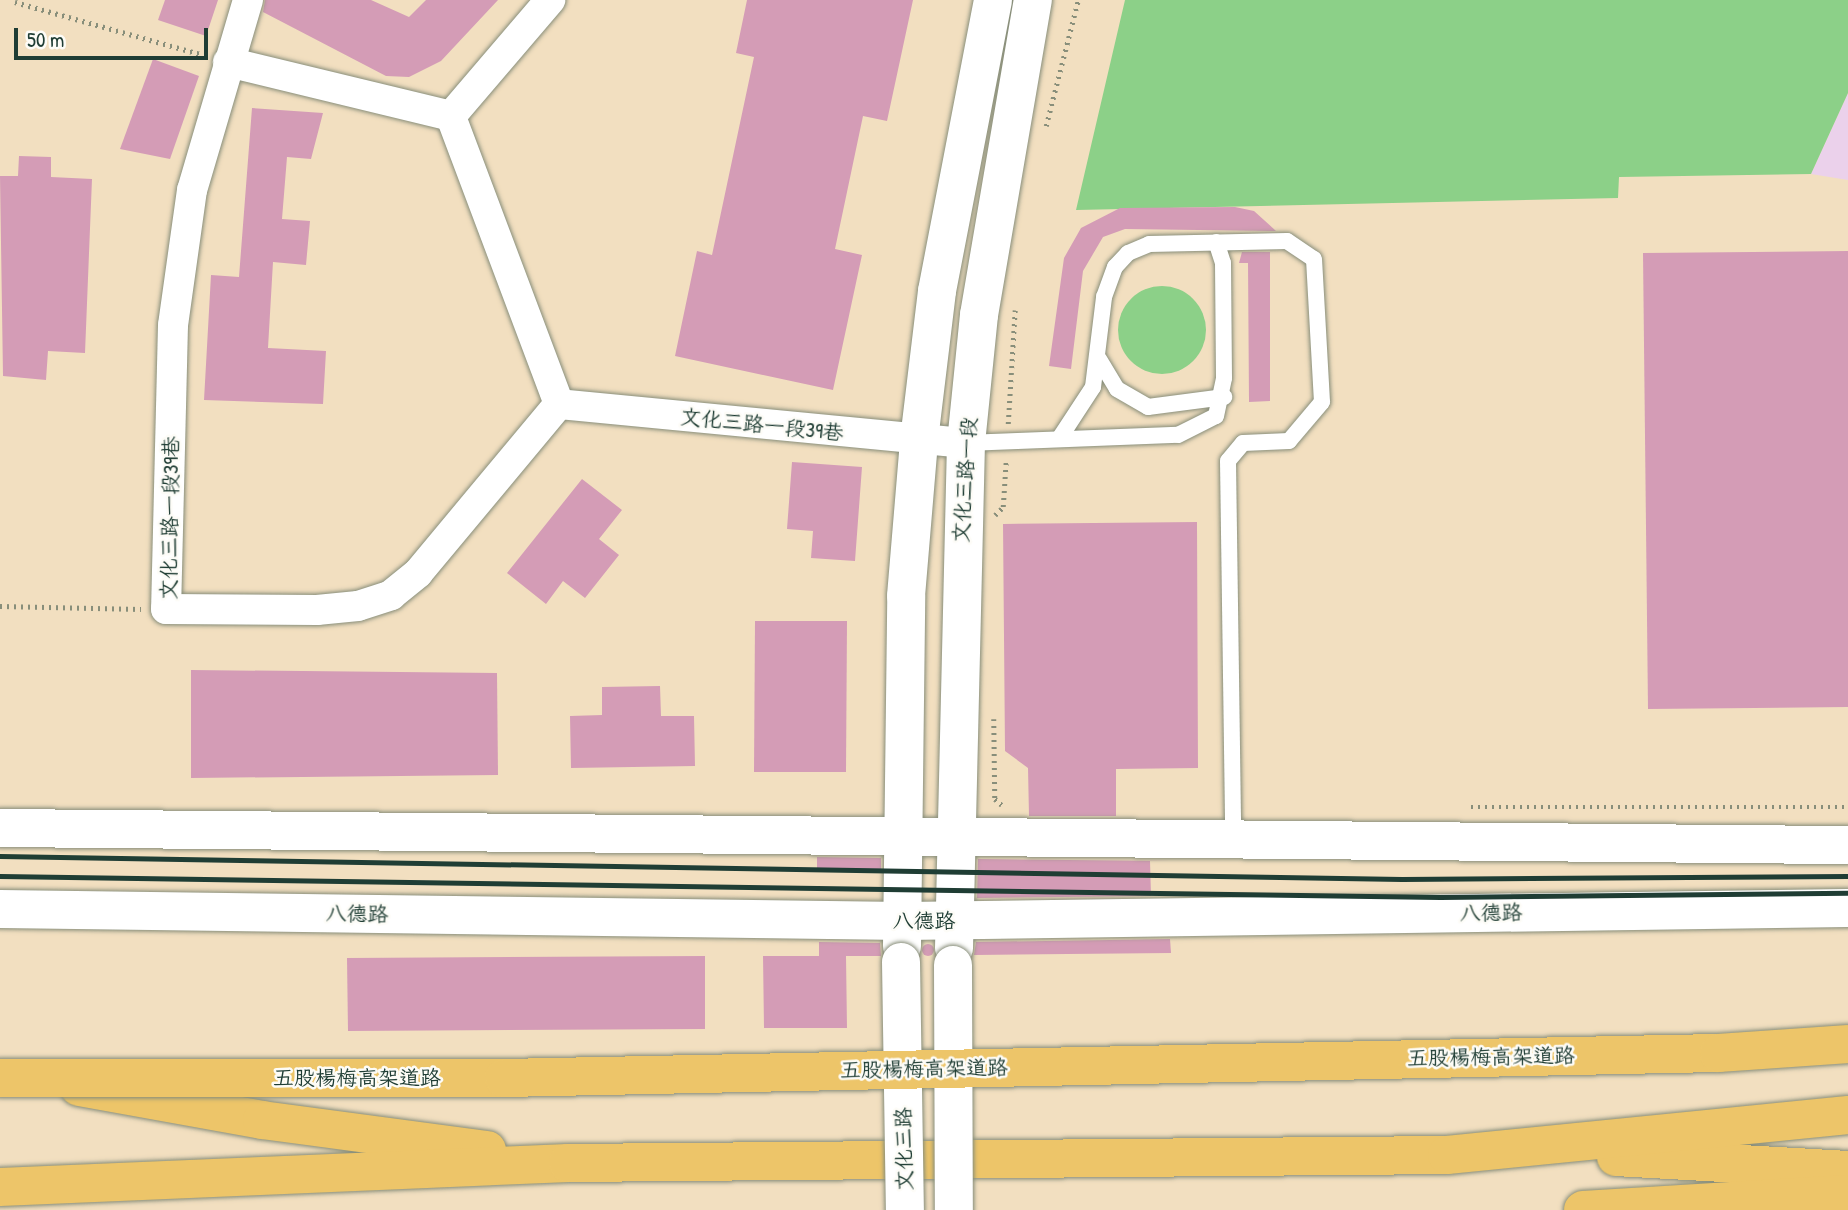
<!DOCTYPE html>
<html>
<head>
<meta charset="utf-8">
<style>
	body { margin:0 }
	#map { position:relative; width:1848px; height:1210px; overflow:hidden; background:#f2dfc0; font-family:"Patrick Hand","LXGW WenKai TC",sans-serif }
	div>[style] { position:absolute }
	.built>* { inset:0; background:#ebd1eb }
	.green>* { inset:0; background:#8cd088 }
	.round { border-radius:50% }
	.building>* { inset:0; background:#d49cb6 }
	.path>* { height:4.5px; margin-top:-2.25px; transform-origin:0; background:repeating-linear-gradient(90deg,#888e7a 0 2px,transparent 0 7px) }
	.roads { filter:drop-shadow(0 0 2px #888e7a) drop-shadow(0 0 2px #888e7a) }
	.service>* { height:16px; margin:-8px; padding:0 8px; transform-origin:8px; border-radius:8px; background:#fff }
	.minor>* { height:30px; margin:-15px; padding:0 15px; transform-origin:15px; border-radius:15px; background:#fff }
	.tertiary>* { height:38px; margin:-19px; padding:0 19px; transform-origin:19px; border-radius:19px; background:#fff }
	.motorway>* { height:38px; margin:-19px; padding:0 19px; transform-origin:19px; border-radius:19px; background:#edc569 }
	.rail>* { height:5px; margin:-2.5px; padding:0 2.5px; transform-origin:2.5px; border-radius:2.5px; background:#1f3d34 }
	.bridges { filter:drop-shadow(0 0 2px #888e7a) drop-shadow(0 0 2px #888e7a) }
	.tertiary-bridge>* { height:38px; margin:-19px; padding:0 19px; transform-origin:19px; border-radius:19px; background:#fff }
	.motorway-bridge>* { height:38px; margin:-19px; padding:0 19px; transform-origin:19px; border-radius:19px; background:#edc569 }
	span { translate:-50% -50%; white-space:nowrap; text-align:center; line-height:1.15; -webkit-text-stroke:5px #fdfcf7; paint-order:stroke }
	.street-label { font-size:21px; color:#1f3d34 }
	.scale { position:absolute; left:14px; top:28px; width:194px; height:32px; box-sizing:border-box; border:4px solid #1f3d34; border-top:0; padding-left:9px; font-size:21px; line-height:24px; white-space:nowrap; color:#1f3d34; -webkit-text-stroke:5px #fdfcf7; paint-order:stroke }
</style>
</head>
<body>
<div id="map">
	<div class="built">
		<i style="clip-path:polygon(1848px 93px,1848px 180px,1811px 174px)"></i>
	</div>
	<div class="green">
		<i style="clip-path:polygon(1125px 0,1848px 0,1848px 93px,1811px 174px,1619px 177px,1618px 198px,1076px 210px)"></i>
		<i class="round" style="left:1118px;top:286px;width:88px;height:88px"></i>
	</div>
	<div class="building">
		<i style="clip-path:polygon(165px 0,218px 0,206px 36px,158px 20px)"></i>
		<i style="clip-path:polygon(265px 0,371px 0,409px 17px,426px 0,498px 0,441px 61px,409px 77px,386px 76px,263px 12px)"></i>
		<i style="clip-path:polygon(747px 0,913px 0,887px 121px,863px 116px,835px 249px,862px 255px,833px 390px,675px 356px,697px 251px,712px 255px,754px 57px,736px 53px)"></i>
		<i style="clip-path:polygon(153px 59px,199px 76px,170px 159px,120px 149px)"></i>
		<i style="clip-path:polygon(252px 108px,323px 113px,311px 159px,287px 157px,282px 219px,310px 221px,306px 265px,273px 262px,268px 348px,326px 351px,323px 404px,204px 400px,211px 275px,239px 277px)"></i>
		<i style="clip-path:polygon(19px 156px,51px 157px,51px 177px,92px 179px,85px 353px,48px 351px,46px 380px,3px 376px,0 176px,18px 176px)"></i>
		<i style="clip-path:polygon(1235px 207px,1254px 211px,1276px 231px,1125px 229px,1103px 237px,1083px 271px,1071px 369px,1049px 366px,1064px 258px,1081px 228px,1120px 208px)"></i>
		<i style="clip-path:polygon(1848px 251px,1848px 707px,1648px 709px,1643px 253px)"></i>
		<i style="clip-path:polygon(1242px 252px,1270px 252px,1270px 401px,1249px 402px,1248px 263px,1239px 263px)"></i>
		<i style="clip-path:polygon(792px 462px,862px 467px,855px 561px,811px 558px,813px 531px,787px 529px)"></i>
		<i style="clip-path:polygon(582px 479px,622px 510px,599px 539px,619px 555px,585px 598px,563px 581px,546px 604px,507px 573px)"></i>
		<i style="clip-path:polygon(1197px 522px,1198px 768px,1116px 769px,1116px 816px,1029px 816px,1028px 768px,1005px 751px,1003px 524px)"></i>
		<i style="clip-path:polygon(755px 621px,847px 621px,846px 772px,754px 772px)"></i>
		<i style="clip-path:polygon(191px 670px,497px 673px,498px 775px,191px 778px)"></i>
		<i style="clip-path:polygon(660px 686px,661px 716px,694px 716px,695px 766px,571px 768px,570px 716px,602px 715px,602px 687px)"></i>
		<i style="clip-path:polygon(817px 857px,881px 858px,881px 869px,817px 869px)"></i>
		<i style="clip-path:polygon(978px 859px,1171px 861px,1150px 861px,1151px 896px,977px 898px)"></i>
		<i style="clip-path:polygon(1170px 939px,1171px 953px,974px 955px,976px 942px)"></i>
		<i style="clip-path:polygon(819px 942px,880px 943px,881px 956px,846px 956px,847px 1028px,764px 1028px,763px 956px,819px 956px)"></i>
		<i class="round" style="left:922px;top:944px;width:12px;height:12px"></i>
		<i style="clip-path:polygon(705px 956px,705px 1029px,348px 1031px,347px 958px)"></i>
	</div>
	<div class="path">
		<i style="left:15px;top:2px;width:195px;rotate:15.7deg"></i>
		<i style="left:1046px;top:126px;width:130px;rotate:-75.7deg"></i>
		<i style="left:1008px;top:424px;width:114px;rotate:-86.5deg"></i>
		<i style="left:995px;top:515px;width:11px;rotate:-45deg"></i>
		<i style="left:1003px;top:507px;width:46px;rotate:-86.3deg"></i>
		<i style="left:0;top:606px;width:141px;rotate:1.2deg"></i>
		<i style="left:994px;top:719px;width:80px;rotate:89.3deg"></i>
		<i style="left:995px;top:799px;width:9px;rotate:41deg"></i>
		<i style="left:1471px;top:807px;width:377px"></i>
	</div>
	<div class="roads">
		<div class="service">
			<i style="left:1099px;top:359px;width:35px;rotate:59deg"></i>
			<i style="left:1117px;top:389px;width:36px;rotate:30deg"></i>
			<i style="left:1148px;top:407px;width:77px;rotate:-7.5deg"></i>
			<i style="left:1059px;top:439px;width:62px;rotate:-56.8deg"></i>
			<i style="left:1093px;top:387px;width:91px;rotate:-83deg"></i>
			<i style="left:1104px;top:297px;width:32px;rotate:-70deg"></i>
			<i style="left:1115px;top:267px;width:19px;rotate:-47deg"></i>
			<i style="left:1128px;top:253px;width:23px;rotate:-23deg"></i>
			<i style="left:1149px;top:244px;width:138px;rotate:-1.2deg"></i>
			<i style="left:1287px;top:241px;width:32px;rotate:34deg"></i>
			<i style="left:1314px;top:259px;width:143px;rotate:86.8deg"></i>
			<i style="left:1322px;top:402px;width:51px;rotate:130.2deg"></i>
			<i style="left:1289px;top:441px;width:46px;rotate:177.5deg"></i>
			<i style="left:1243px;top:443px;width:23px;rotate:130deg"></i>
			<i style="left:1228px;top:461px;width:378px;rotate:89.2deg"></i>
			<i style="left:966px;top:443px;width:212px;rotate:-2.2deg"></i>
			<i style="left:1178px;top:435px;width:42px;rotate:-26.6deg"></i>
			<i style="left:1216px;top:416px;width:39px;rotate:-78deg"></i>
			<i style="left:1224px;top:378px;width:115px;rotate:-90.5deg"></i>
			<i style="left:1223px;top:263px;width:22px;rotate:-108deg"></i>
		</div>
		<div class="minor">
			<i style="left:248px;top:0;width:198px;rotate:106.4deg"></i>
			<i style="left:192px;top:190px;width:136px;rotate:98deg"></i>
			<i style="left:173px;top:325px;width:284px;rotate:91.4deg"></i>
			<i style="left:166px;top:609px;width:151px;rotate:0.4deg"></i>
			<i style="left:317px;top:610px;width:41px;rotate:-5.6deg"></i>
			<i style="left:358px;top:606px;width:35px;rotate:-18deg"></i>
			<i style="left:391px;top:595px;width:35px;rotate:-39deg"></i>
			<i style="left:418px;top:573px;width:220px;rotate:-50.2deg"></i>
			<i style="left:559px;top:404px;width:308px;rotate:-110.6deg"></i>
			<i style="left:451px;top:116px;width:153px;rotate:-49.5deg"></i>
			<i style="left:228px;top:62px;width:229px;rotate:13.6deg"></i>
			<i style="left:559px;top:404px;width:409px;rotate:5.5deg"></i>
		</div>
		<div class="tertiary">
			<i style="left:0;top:828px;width:1848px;rotate:0.53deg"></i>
			<i style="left:0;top:909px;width:904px;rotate:0.76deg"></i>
			<i style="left:904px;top:921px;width:944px;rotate:-0.79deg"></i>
			<i style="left:902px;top:946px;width:350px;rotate:-89.3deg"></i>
			<i style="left:906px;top:596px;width:157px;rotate:-85.2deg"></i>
			<i style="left:919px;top:440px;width:150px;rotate:-83.1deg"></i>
			<i style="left:937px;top:291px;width:296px;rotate:-79.1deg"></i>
			<i style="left:954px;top:948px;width:505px;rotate:-88.64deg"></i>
			<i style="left:966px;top:443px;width:129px;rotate:-84.2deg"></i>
			<i style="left:979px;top:315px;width:320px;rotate:-80.3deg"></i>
		</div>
		<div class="motorway">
			<i style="left:79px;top:1087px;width:186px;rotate:10.2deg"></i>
			<i style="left:262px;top:1120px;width:227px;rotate:7.6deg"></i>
			<i style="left:1616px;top:1157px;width:232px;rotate:3.2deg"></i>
			<i style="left:0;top:1187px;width:569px;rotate:-2.42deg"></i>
			<i style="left:568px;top:1163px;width:879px;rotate:-0.52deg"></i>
			<i style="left:1447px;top:1155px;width:403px;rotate:-5.7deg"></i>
			<i style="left:1583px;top:1210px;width:259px;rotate:-3.5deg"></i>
		</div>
	</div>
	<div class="rail">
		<i style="left:0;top:856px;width:1402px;rotate:0.94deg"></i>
		<i style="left:1402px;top:879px;width:446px;rotate:-0.4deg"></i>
		<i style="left:0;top:876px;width:1440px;rotate:0.84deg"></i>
		<i style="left:1440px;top:897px;width:408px;rotate:-0.6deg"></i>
	</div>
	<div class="bridges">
		<div class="tertiary-bridge">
			<i style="left:901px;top:962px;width:248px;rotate:89.1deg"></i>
			<i style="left:953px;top:965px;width:245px;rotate:89.8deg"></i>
		</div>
		<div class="motorway-bridge">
			<i style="left:0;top:1078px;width:504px"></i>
			<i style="left:504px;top:1078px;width:1215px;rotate:-1.18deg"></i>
			<i style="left:1719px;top:1053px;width:129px;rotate:-4deg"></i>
		</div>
	</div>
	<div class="street-label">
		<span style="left:762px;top:425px;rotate:6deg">文化三路一段39巷</span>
		<span style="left:965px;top:480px;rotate:-86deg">文化三路一段</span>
		<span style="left:170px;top:518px;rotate:-89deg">文化三路一段39巷</span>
		<span style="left:1491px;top:913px;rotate:-1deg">八德路</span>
		<span style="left:357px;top:914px;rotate:1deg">八德路</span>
		<span style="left:924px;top:921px">八德路</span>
		<span style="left:1491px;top:1057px;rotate:-1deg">五股楊梅高架道路</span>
		<span style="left:924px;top:1069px;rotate:-1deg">五股楊梅高架道路</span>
		<span style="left:357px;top:1078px">五股楊梅高架道路</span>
		<span style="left:904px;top:1149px;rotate:-91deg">文化三路</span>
	</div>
	<div class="scale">50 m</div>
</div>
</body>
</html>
